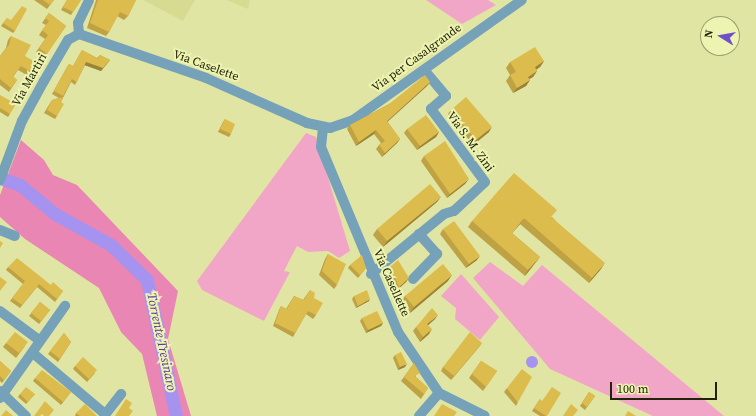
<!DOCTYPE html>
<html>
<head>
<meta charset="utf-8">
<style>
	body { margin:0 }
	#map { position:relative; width:756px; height:416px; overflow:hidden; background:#e0e5a3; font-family:"Source Serif 4",serif }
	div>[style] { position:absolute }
	.built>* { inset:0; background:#d6db91 }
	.green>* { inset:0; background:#f2a6c7 }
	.forest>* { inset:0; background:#ea86b3 }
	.water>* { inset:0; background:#a693f0 }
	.round { border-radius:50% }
	.river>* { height:13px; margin:-6.5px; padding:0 6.5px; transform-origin:6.5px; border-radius:6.5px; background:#a693f0 }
	.minor>* { height:10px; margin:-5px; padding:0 5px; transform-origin:5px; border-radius:5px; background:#75a2b9 }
	.wall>* { inset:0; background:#bea243 }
	.shaded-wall>* { inset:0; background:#9b8437 }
	.building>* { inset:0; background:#ddbc4e }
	span { translate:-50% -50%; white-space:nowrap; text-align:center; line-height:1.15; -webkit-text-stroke:4px #edf3b0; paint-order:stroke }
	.street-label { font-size:12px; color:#222409 }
	.water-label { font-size:13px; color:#5636a0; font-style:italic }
	.north { position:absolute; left:700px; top:16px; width:40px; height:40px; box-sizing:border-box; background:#edf3b0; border:1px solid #9ca06d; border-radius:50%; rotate:281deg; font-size:11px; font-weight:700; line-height:16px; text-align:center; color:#222409 }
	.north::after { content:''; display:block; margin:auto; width:14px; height:18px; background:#714fc8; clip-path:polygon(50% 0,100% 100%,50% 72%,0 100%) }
	.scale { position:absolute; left:610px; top:382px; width:107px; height:18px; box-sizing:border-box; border:2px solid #222409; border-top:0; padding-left:5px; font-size:12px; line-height:14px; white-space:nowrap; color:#222409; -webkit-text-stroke:3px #edf3b0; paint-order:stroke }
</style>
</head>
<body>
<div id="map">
	<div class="built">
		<i style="clip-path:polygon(143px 0,195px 0,183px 21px)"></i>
		<i style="clip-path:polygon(227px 0,250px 0,248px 9px)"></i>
	</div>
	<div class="green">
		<i style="clip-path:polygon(426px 0,488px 0,496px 5px,462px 24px)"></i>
		<i style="clip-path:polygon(306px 133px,316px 137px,350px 251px,339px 258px,328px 251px,308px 252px,297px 246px,284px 271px,290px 272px,264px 321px,202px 290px,197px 281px)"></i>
		<i style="clip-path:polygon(490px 262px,523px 286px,542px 265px,724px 416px,653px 416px,550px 369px,473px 278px)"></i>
		<i style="clip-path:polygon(461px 274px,499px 317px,480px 340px,455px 319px,456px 308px,441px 296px)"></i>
	</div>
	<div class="forest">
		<i style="clip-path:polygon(21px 140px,44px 160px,53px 175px,77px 185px,178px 291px,168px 339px,191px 416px,157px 416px,142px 354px,121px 332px,99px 288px,25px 239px,0 217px,0 195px)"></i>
	</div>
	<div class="water">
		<i class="round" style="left:526px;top:356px;width:12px;height:12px"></i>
	</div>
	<div class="river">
		<i style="left:0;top:178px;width:21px;rotate:19deg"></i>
		<i style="left:20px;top:185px;width:45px;rotate:39.6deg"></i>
		<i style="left:55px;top:214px;width:64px;rotate:29deg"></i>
		<i style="left:111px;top:245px;width:50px;rotate:44.2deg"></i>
		<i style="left:147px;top:280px;width:139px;rotate:78deg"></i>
	</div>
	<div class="minor">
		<i style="left:79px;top:34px;width:11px;rotate:-95deg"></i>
		<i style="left:78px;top:23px;width:25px;rotate:-64deg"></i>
		<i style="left:323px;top:128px;width:19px;rotate:96deg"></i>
		<i style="left:321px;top:147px;width:200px;rotate:67.4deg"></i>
		<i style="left:398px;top:332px;width:73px;rotate:56.1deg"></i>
		<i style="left:439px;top:393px;width:51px;rotate:26.6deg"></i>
		<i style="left:0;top:180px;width:63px;rotate:-69.6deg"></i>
		<i style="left:22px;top:121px;width:46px;rotate:-61.2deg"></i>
		<i style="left:44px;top:81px;width:48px;rotate:-59.7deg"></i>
		<i style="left:68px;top:40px;width:13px;rotate:-29deg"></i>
		<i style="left:79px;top:34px;width:134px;rotate:19.1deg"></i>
		<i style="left:206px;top:78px;width:111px;rotate:24deg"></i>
		<i style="left:307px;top:123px;width:24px;rotate:12deg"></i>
		<i style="left:330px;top:128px;width:24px;rotate:-19deg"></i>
		<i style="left:353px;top:120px;width:207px;rotate:-35.4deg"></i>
		<i style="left:0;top:230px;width:16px;rotate:22deg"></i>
		<i style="left:371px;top:274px;width:94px;rotate:-39.4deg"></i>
		<i style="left:444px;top:214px;width:10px;rotate:-17deg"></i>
		<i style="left:454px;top:211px;width:42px;rotate:-43.1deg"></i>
		<i style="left:485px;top:182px;width:91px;rotate:-126.5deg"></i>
		<i style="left:431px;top:109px;width:20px;rotate:-41deg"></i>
		<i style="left:446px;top:96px;width:30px;rotate:-130deg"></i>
		<i style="left:413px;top:279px;width:35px;rotate:-46deg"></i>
		<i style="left:437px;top:254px;width:27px;rotate:-132deg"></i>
		<i style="left:0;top:311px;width:49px;rotate:36.6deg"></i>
		<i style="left:34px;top:354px;width:93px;rotate:40.2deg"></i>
		<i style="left:0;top:391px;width:36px;rotate:44deg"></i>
		<i style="left:0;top:398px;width:113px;rotate:-54.8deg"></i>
		<i style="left:104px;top:416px;width:28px;rotate:-52deg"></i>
		<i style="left:419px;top:416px;width:30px;rotate:-49deg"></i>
	</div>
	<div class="wall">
		<i style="clip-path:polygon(34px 0,54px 0,47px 9px)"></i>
		<i style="clip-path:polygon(67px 0,81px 0,71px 15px,61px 10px)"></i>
		<i style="clip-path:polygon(96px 0,136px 0,128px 16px,124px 20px,117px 16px,109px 32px,106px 36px,87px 28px)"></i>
		<i style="clip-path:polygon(49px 13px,66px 26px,44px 58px,36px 52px,45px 39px,39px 35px,46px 25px,42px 23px)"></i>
		<i style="clip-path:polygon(7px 18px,15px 31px,13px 33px,1px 26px)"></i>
		<i style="clip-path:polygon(11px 36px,25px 56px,37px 75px,34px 79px,18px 70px,13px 77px,17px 80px,9px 92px,0 85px,0 56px,6px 48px,8px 40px)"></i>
		<i style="clip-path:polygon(82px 50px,97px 58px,100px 55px,110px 60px,101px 71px,85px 65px,75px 85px,71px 82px,61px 102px,57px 116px,55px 119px,44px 113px,52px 100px,59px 98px,52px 94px,67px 67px,69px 64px,73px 66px)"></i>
		<i style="clip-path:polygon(544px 61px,540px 67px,536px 70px,537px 71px,533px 77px,529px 79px,530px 80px,526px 86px,513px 93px,506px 81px,510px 75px,506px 68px,510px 62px)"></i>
		<i style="clip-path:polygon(430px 82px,427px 86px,387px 121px,400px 139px,397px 143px,382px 157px,376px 149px,379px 145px,381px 143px,374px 134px,356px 146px,347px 129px,350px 125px)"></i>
		<i style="clip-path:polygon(0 95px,10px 114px,8px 117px,0 112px)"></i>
		<i style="clip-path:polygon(451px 110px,489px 132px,473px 145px,448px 114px)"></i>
		<i style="clip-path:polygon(225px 119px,231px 134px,229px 137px,218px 132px,223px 122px)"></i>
		<i style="clip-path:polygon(407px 129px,439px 132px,436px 137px,417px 150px,404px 133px)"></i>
		<i style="clip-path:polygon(424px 156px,465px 184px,447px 198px,421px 161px)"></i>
		<i style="clip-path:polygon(437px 202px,383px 247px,373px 235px,377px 229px)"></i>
		<i style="clip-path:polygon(552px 217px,601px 269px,589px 283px,520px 224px,512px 233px,540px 257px,525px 276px,468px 227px,472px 221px)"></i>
		<i style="clip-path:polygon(443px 229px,477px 260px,466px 268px,440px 234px)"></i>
		<i style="clip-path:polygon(328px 254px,337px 285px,334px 289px,319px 275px,325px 259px)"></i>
		<i style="clip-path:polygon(350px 265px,366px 268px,358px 278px,348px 268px)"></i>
		<i style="clip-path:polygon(8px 267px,51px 285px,63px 291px,55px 302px,37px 287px,20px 308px,10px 301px,23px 284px,6px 270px)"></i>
		<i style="clip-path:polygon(390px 267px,409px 278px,406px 282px,396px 291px,387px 272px)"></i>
		<i style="clip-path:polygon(448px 281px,410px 313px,401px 302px,405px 296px)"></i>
		<i style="clip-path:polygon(310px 290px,314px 298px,316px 315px,313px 319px,306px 314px,293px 337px,273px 326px,279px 310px,281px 306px,286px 309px,294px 296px,303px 300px)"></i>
		<i style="clip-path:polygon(354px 296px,369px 301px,356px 308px,352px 299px)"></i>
		<i style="clip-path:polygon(40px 302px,50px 310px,39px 324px,29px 316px)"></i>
		<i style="clip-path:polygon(362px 318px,383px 323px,381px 326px,366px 333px,360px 321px)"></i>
		<i style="clip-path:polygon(435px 319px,428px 325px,429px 334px,420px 342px,413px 331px,416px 327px)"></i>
		<i style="clip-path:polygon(64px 333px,71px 342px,58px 362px,48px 354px)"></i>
		<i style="clip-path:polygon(6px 343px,25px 346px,16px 358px,3px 347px)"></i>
		<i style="clip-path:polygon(482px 343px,451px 380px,441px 371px,443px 367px)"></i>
		<i style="clip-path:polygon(395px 355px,405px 367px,398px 370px,393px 358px)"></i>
		<i style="clip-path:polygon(0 361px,11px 371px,2px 383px,0 381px)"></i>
		<i style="clip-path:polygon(481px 361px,497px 371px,483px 391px,469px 378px)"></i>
		<i style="clip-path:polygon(414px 363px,416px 377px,428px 388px,421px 399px,401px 381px)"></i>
		<i style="clip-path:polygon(75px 366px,95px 373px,87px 382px,73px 369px)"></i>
		<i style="clip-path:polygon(35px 378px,71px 392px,61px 405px,33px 381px)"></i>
		<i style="clip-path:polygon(507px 388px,518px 402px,516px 406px,504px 392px)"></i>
		<i style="clip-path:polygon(589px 392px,595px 396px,585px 410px,580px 406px)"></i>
		<i style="clip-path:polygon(20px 394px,35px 394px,26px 404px,18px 397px)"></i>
		<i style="clip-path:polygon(540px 399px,547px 416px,540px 416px,532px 411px)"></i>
		<i style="clip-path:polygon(76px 413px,97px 416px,75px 416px)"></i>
	</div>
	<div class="shaded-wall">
		<i style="clip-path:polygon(110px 60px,101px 71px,84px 65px,86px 62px)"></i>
		<i style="clip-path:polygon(544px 61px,540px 67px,531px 73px,535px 67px)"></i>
		<i style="clip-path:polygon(537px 71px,533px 77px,524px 82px,528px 77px)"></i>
		<i style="clip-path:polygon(530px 80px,526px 86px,513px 93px,517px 88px)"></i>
		<i style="clip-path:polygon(430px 82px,427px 86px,384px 125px,387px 121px)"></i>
		<i style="clip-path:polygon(492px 127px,489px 132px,473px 145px,476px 140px)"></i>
		<i style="clip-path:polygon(376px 130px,374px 134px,356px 146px,359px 142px)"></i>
		<i style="clip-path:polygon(439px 132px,436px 137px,417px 150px,420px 146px)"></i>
		<i style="clip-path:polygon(400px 139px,397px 143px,382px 157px,385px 153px)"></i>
		<i style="clip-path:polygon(469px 179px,465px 184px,447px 198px,450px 194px)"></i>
		<i style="clip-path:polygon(441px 197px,437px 202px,383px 247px,387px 241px)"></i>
		<i style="clip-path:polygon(524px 218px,520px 224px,508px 238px)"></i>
		<i style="clip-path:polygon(480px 256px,477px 260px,466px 268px,469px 264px)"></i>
		<i style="clip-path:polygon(540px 257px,536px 262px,525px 276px,528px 270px)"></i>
		<i style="clip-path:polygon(605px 263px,601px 269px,589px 283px,592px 278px)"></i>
		<i style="clip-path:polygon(452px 275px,448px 281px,410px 313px,414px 307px)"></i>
		<i style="clip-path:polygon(409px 278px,406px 282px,396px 291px,399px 287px)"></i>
		<i style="clip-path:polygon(370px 299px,369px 301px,356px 308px,358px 306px)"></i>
		<i style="clip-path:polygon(438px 315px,435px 319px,424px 329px,427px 324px)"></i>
		<i style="clip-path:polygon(383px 323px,381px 326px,366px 333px,368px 330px)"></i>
		<i style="clip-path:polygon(432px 329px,429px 334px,420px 342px,423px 337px)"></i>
		<i style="clip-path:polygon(482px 343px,479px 347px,451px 380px,454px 376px)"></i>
		<i style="clip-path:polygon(407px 364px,405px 367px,398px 370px,400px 367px)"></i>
	</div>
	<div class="building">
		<i style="clip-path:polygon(43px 0,54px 0,50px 5px)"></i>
		<i style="clip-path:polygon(67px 0,81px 0,73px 12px,63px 7px)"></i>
		<i style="clip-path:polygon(98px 0,136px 0,128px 16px,120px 12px,109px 32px,90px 23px)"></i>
		<i style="clip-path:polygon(22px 6px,27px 9px,15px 31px,3px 23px,7px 18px,11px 20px)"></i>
		<i style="clip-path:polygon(49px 13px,66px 26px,47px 54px,39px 48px,48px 35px,42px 30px,49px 21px,45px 18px)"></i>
		<i style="clip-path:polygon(11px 36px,31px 45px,25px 56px,42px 66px,37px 75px,21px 66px,13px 76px,17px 80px,11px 88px,0 79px,0 56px,9px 45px)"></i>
		<i style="clip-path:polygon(535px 47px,544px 61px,535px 67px,537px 71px,528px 77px,530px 80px,517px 88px,510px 75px,516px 72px,510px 62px)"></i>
		<i style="clip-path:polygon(82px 50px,98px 59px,100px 55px,110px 60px,103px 68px,86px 62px,77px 82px,72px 79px,63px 96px,54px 91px,69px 64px,73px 66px)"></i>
		<i style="clip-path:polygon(425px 75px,430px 82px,387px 121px,400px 139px,385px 153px,379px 145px,385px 141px,376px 130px,359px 142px,350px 125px,388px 105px)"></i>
		<i style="clip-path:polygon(0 95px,16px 104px,10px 114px,0 108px)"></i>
		<i style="clip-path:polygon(63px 97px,61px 102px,64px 104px,57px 116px,47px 110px,52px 100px)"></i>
		<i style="clip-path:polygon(466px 97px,492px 127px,476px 140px,451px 110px)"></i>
		<i style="clip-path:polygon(426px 115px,439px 132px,420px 146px,407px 129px)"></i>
		<i style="clip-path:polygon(225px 119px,235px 124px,231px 134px,220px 129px)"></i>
		<i style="clip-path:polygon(445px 141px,469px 179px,450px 194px,424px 156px)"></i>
		<i style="clip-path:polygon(514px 173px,557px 210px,551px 217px,605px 263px,592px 278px,524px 218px,512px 233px,540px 257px,528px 270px,472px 221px)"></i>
		<i style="clip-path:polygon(430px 184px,441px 197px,387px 241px,377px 229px)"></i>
		<i style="clip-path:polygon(454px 221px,480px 256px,469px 264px,443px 229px)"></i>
		<i style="clip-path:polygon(0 241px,3px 243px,0 248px)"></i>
		<i style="clip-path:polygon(328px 254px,346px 264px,337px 285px,322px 271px)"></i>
		<i style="clip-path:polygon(362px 255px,366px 268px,360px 275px,350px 265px)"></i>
		<i style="clip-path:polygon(17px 258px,51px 285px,53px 282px,63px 291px,57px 299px,39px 284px,22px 305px,12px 298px,25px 281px,8px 267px)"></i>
		<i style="clip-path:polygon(398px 260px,409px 278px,399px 287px,390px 267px)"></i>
		<i style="clip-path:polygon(443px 264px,452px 275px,414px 307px,405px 296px)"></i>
		<i style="clip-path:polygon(0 277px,7px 282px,0 291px)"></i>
		<i style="clip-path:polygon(310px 290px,315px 293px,314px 298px,323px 303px,316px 315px,308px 311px,295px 333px,275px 323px,281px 306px,287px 309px,294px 296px,304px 300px)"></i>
		<i style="clip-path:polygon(367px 290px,370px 299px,358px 306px,354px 296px)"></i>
		<i style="clip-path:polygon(40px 302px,50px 310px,41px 321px,31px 313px)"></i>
		<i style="clip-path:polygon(432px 308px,438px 315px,427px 324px,432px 329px,423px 337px,416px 327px)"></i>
		<i style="clip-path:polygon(377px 311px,383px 323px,368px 330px,362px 318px)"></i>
		<i style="clip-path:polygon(15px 332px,28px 342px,19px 353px,6px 343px)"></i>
		<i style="clip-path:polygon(470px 332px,482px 343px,454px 376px,443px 367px)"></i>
		<i style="clip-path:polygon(64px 333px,71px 342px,60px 359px,50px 351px)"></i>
		<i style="clip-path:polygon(401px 352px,407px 364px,400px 367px,395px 355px)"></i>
		<i style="clip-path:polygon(83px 357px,97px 370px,89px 379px,75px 366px)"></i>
		<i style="clip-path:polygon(0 361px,11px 371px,4px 380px,0 376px)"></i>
		<i style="clip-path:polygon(481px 361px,497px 371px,486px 387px,472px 374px)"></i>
		<i style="clip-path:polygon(414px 363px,420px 373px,415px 376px,428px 388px,424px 394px,404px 377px)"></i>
		<i style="clip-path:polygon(522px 369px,532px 377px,518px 402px,507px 388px)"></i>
		<i style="clip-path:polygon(42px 370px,71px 392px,63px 402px,35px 378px)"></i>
		<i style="clip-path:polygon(26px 387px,35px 394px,28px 402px,20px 394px)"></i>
		<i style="clip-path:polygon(552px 387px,561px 393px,547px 416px,546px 416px,534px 408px,540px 399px,542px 401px)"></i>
		<i style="clip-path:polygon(589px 392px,595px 396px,587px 407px,582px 403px)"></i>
		<i style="clip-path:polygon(126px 399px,132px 403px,129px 408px,133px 411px,129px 416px,115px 416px)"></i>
		<i style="clip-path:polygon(45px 401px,54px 410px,49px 416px,44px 416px,42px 414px,40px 416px,34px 416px)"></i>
		<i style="clip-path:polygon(85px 404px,97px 416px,80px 416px,76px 413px)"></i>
		<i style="clip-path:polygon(442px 404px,457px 412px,454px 416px,434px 416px)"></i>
		<i style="clip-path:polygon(571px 404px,578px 410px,573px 416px,563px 416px)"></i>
		<i style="clip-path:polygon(6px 410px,13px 416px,1px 416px)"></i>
		<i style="clip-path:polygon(628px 411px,636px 416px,625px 416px)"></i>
	</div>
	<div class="street-label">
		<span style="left:417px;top:58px;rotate:-36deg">Via per Casalgrande</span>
		<span style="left:206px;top:66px;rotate:20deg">Via Caselette</span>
		<span style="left:30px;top:80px;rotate:-61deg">Via Martiri</span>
		<span style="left:470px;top:142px;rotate:54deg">Via S. M. Zini</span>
		<span style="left:391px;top:283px;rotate:66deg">Via Casellette</span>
	</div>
	<div class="water-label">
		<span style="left:161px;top:342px;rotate:78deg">Torrente Tresinaro</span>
	</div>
	<div class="north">N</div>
	<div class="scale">100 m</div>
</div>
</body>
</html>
